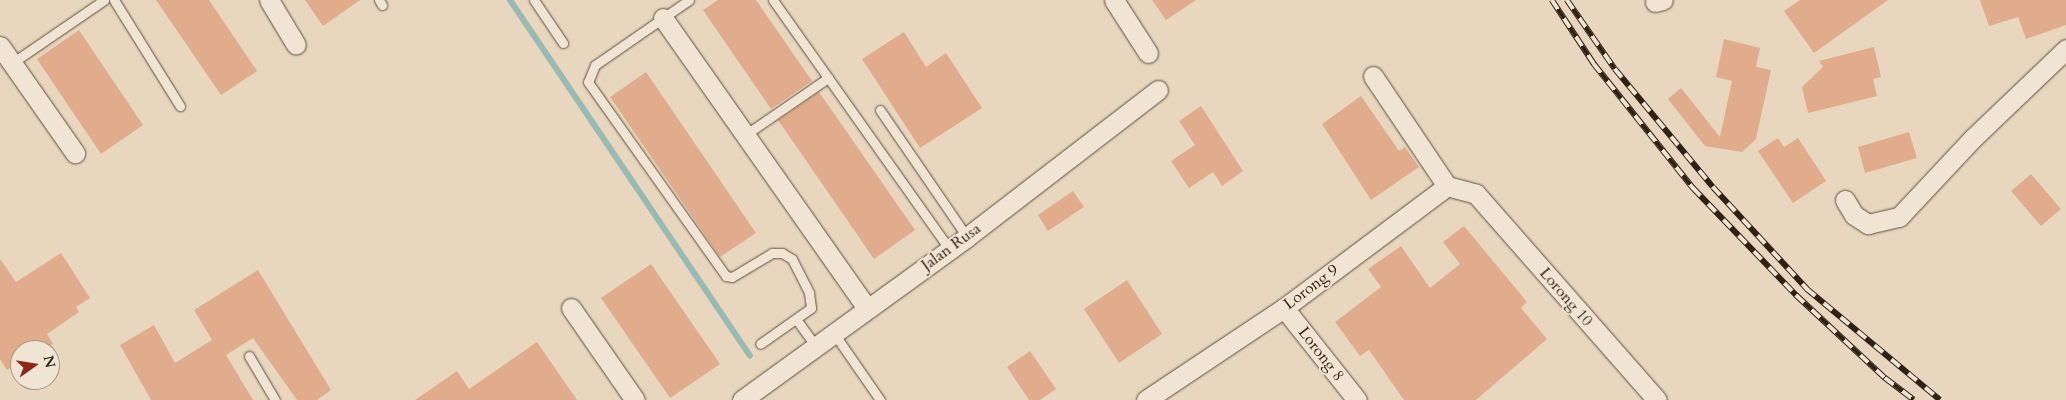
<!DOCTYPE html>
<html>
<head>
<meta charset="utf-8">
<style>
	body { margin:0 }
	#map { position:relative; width:2066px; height:400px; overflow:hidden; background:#e8d7be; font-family:Cardo,serif }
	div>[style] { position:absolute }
	.stream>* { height:6px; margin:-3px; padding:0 3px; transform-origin:3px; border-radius:3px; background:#97bab2 }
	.building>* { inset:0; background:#e1ac8b }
	.roads { filter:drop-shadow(0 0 1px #5d4f3f) drop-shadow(0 0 1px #5d4f3f) }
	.lane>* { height:9px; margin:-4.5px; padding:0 4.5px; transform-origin:4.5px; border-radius:4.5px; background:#f0e5d5 }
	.street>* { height:19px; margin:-9.5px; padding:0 9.5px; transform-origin:9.5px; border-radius:9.5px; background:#f0e5d5 }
	.rail>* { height:5.5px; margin-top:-2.75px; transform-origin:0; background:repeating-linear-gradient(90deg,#f0e5d5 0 11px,#2f2215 0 22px); box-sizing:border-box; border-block:1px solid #2f2215 }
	span { translate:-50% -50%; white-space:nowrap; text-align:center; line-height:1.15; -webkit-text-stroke:4px #f0e5d5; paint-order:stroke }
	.street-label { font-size:16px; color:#2f2215 }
	.north { position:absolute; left:10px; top:340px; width:50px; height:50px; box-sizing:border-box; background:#f0e5d5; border:1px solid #a39788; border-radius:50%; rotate:77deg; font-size:14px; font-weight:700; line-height:20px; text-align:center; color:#2f2215 }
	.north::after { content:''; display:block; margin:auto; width:18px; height:22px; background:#8f2418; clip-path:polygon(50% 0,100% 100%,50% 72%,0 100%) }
</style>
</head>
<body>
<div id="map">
	<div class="stream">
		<i style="left:510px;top:0;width:429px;rotate:56deg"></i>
	</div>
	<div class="building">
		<i style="clip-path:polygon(156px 0,209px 0,257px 71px,221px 95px)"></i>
		<i style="clip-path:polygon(305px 0,360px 0,323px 26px)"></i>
		<i style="clip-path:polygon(718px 0,756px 0,812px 81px,771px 109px,703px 10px)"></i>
		<i style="clip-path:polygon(1152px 0,1196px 0,1166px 20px)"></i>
		<i style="clip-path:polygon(1800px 0,1888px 0,1814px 53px,1784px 11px)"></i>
		<i style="clip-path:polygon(1980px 0,2066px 0,2066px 25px,2026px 39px,2018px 17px,1989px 26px)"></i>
		<i style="clip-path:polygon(79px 30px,143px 125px,101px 154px,37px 59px)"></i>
		<i style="clip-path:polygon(904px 32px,926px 67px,946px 53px,982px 108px,920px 148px,862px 59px)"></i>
		<i style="clip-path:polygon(1724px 39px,1760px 48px,1756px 67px,1771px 70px,1756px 139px,1742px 152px,1705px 146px,1668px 99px,1681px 88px,1720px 137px,1732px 81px,1716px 77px)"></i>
		<i style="clip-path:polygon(1874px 47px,1881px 77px,1873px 79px,1877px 96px,1808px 113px,1802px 87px,1823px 67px,1819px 61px)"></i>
		<i style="clip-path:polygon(646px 72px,756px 233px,720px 257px,610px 97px)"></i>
		<i style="clip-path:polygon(819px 92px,915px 230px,874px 259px,778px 120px)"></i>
		<i style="clip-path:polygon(1361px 96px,1399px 151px,1405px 147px,1419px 167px,1371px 200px,1322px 124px)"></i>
		<i style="clip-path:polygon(1201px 106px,1243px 171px,1222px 186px,1213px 172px,1189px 188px,1171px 161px,1195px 145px,1179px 121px)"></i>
		<i style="clip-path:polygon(1909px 132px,1917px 158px,1865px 173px,1858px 147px)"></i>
		<i style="clip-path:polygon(1778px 138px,1784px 147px,1798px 138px,1826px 181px,1793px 203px,1758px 151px)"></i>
		<i style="clip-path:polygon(2031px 174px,2061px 209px,2041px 226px,2011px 191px)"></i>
		<i style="clip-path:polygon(1073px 191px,1084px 207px,1048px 231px,1038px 215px)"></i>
		<i style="clip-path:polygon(1464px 226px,1527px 302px,1521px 308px,1547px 339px,1476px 400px,1404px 400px,1369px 350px,1360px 356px,1335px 322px,1381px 287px,1368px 269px,1401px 246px,1430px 288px,1460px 264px,1443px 242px)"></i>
		<i style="clip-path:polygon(61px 253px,90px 298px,76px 307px,79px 312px,47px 334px,53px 344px,44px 350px,20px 350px,20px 361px,7px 370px,0 359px,0 259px,16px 282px)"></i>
		<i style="clip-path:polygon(651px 264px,720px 364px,670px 398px,601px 298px)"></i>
		<i style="clip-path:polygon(258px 270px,331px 390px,317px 400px,297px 400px,253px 338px,226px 355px,253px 400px,151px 400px,120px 345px,154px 325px,175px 363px,212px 340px,194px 310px)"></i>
		<i style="clip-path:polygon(1127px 280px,1162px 334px,1119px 363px,1084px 309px)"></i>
		<i style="clip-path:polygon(537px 342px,577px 400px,415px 400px,457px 371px,469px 389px)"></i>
		<i style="clip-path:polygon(1030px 351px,1056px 389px,1040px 400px,1029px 400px,1007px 367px)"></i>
	</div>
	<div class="roads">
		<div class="lane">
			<i style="left:114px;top:0;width:125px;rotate:58.1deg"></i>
			<i style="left:379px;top:0;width:6px;rotate:59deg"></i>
			<i style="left:534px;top:0;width:52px;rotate:56deg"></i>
			<i style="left:689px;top:0;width:114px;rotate:145.3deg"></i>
			<i style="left:595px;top:65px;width:18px;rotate:112deg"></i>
			<i style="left:588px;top:82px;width:238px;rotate:54.6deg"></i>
			<i style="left:726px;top:276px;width:6px;rotate:9deg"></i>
			<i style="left:732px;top:277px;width:47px;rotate:-31deg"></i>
			<i style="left:772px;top:253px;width:10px"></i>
			<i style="left:782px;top:253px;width:12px;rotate:31deg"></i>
			<i style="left:792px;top:259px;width:38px;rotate:63deg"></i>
			<i style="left:809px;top:293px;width:15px;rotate:82deg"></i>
			<i style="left:811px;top:308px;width:62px;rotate:144.8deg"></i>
			<i style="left:773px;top:0;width:305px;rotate:54.7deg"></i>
			<i style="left:12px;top:63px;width:112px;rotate:-34.4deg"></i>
			<i style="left:880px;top:110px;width:154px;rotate:55.6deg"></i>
			<i style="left:745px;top:135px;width:101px;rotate:-34.5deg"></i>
			<i style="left:796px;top:319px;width:32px;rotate:54deg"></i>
			<i style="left:833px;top:332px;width:83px;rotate:55.3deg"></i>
			<i style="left:249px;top:356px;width:51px;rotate:59.4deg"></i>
		</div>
		<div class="street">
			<i style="left:269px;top:0;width:52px;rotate:59deg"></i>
			<i style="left:1114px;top:0;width:63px;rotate:57.3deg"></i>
			<i style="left:1655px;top:2px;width:8px;rotate:-14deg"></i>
			<i style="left:663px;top:18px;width:353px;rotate:54.9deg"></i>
			<i style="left:0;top:46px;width:131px;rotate:55deg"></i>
			<i style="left:1373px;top:76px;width:133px;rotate:56.1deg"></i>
			<i style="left:1845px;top:200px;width:17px;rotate:59deg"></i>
			<i style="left:1854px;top:215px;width:17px;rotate:33deg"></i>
			<i style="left:1868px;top:224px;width:32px;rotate:-13deg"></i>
			<i style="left:1899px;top:217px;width:108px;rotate:-46.9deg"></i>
			<i style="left:1973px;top:138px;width:129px;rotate:-43.7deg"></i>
			<i style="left:571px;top:308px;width:112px;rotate:55.2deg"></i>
			<i style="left:1284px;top:308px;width:117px;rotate:51.6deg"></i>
			<i style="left:742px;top:400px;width:278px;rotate:-35.9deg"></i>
			<i style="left:967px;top:237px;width:241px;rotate:-37.6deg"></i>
			<i style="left:1146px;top:400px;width:166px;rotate:-33.7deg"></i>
			<i style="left:1284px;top:308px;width:204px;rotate:-36.8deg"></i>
			<i style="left:1447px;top:186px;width:30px;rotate:15deg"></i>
			<i style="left:1476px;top:194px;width:274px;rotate:48.7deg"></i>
		</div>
	</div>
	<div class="rail">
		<i style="left:1552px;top:0;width:77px;rotate:56.7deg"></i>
		<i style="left:1594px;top:64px;width:159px;rotate:51.4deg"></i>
		<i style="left:1693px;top:188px;width:149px;rotate:46.1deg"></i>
		<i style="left:1796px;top:295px;width:122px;rotate:43deg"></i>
		<i style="left:1885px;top:378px;width:36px;rotate:37deg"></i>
		<i style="left:1567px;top:0;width:84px;rotate:55.2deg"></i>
		<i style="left:1615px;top:69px;width:153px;rotate:50.3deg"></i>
		<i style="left:1713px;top:187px;width:139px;rotate:47.3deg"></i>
		<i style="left:1807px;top:289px;width:173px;rotate:39.8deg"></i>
	</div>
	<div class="street-label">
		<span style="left:951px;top:247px;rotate:-36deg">Jalan Rusa</span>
		<span style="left:1311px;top:287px;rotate:-37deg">Lorong 9</span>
		<span style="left:1566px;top:297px;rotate:49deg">Lorong 10</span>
		<span style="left:1321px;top:354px;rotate:52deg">Lorong 8</span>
	</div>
	<div class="north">N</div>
</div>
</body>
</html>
